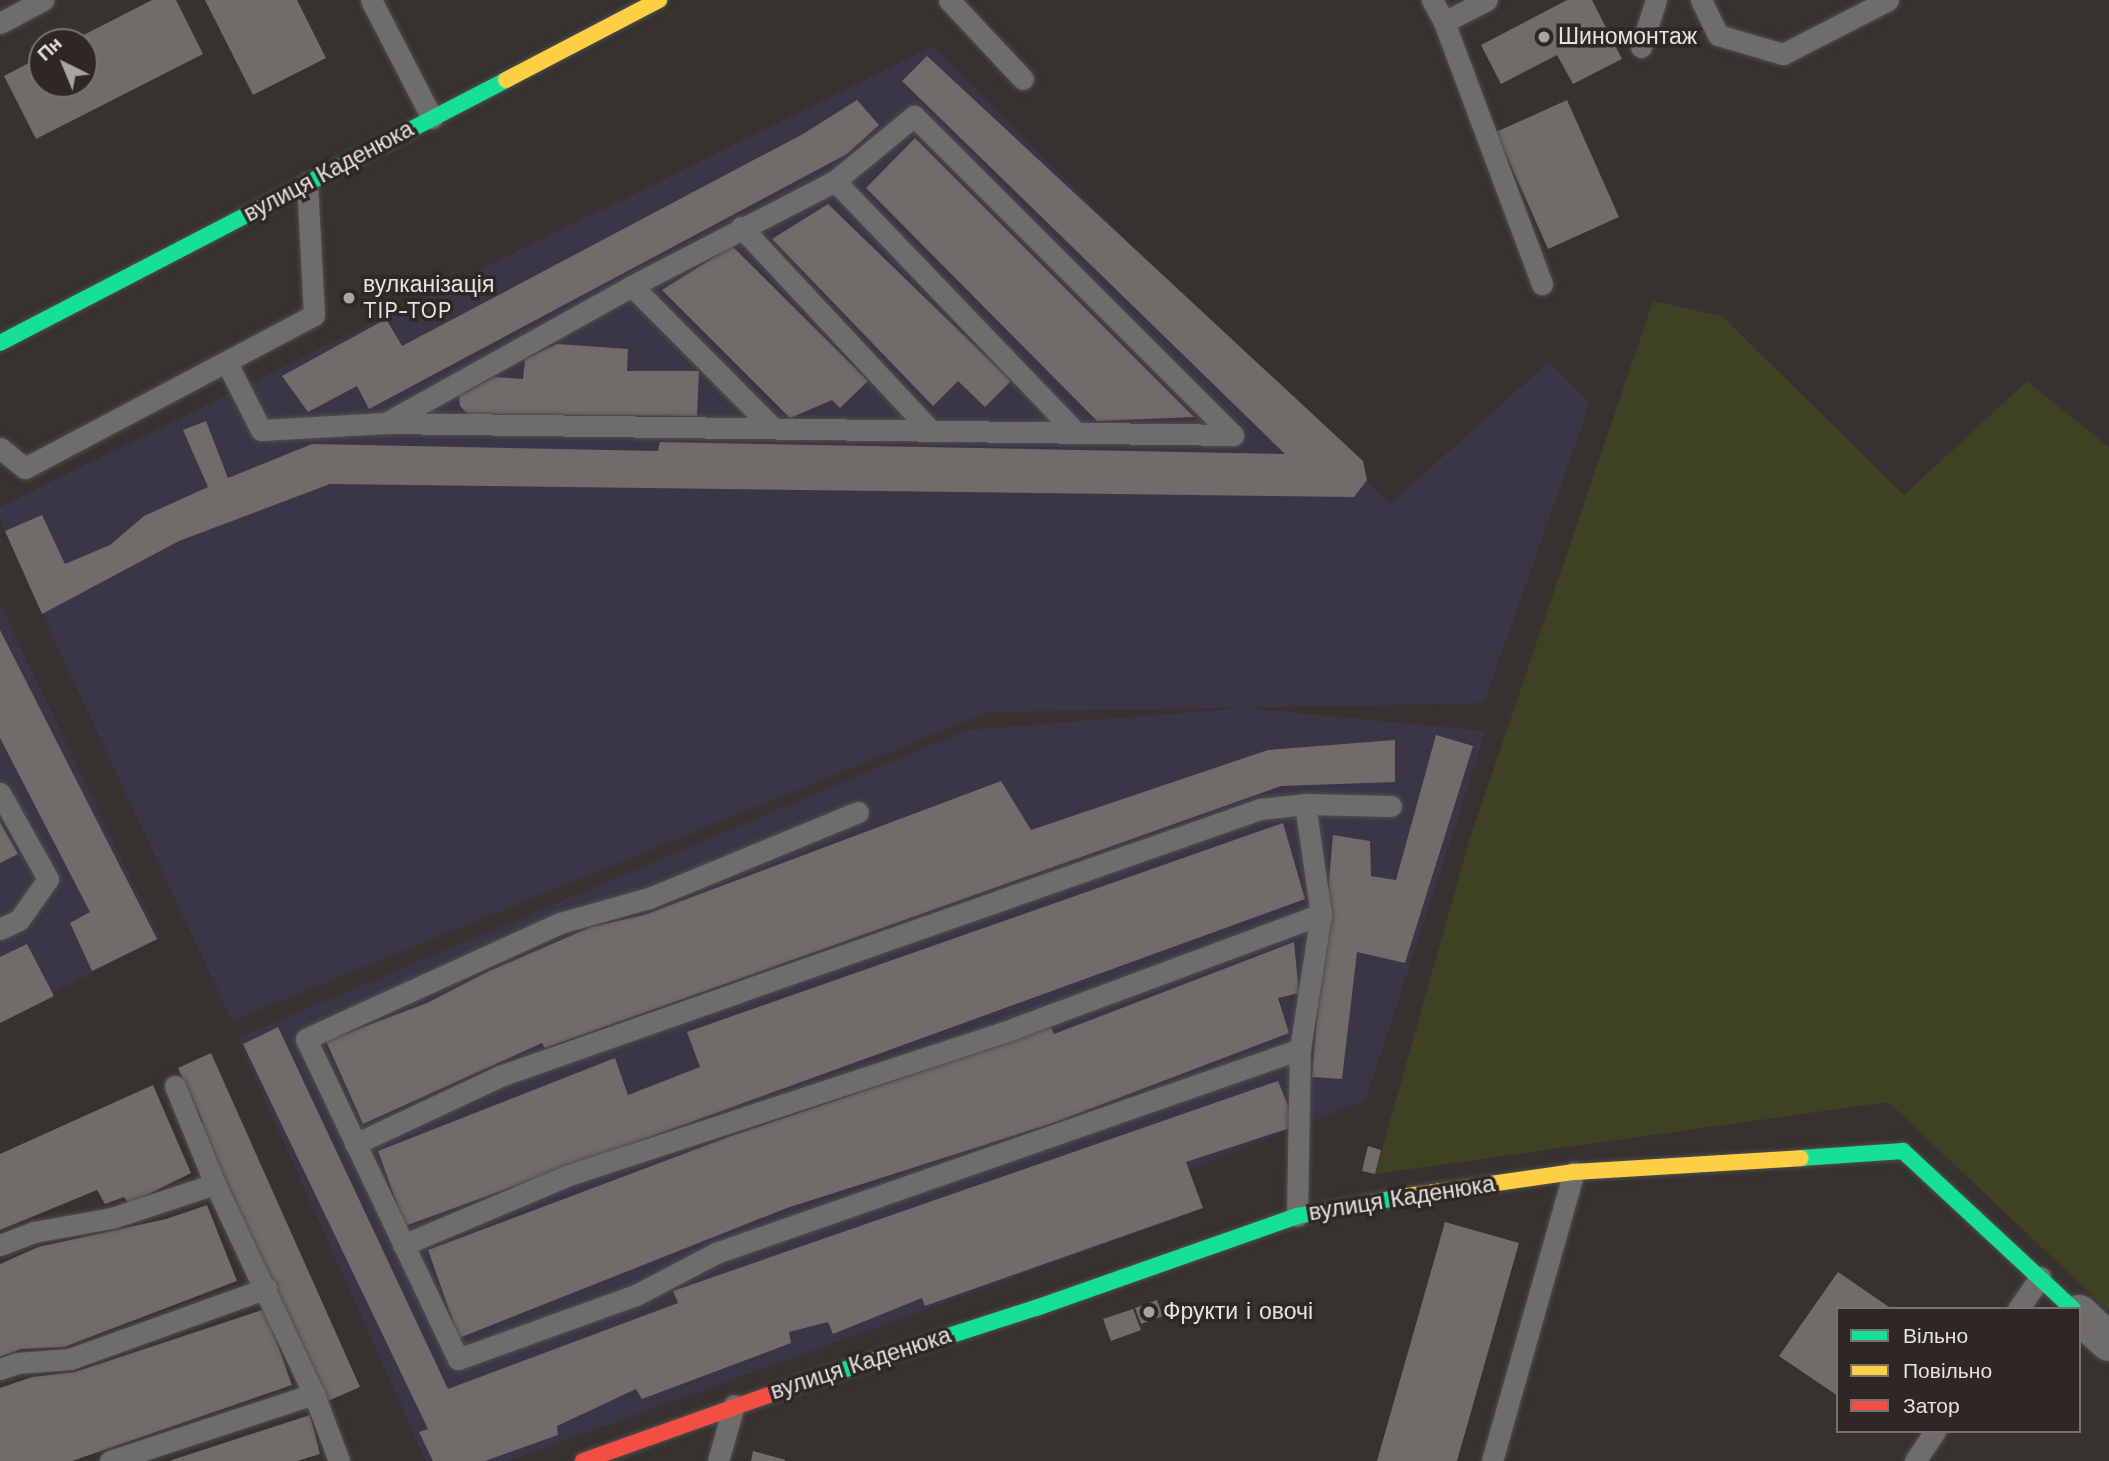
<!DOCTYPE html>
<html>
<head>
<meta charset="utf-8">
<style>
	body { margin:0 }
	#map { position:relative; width:2109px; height:1461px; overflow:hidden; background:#353230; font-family:"Work Sans",sans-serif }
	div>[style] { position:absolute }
	.industrial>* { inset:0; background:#3b3645 }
	.green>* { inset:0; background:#3e4122 }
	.building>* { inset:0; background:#6f6c6a }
	.roads { filter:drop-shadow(0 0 2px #504e4d) drop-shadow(0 0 2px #504e4d) }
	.lane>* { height:21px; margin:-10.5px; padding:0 10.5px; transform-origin:10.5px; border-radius:10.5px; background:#6e6d6c }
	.street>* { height:38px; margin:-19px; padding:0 19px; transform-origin:19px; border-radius:19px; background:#6e6d6c }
	.fast>* { height:16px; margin:-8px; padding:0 8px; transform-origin:8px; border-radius:8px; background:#16e098 }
	.slow>* { height:16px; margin:-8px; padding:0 8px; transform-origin:8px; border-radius:8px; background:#ffcf43 }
	.jam>* { height:16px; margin:-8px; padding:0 8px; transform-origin:8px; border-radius:8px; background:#f24e42 }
	.dots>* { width:19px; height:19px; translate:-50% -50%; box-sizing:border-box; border:4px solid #2e2723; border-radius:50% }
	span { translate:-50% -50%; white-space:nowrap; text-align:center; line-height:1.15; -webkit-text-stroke:7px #2e2723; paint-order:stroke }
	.poi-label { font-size:23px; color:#e6e2df }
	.left { translate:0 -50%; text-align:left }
	.street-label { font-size:23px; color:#e6e2df }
	.legend { position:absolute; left:1836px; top:1307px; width:245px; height:126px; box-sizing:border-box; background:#2e2723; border:2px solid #78726e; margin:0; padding:9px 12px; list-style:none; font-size:21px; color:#e6e2df }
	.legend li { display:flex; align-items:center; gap:14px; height:35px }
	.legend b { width:35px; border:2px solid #78726e }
	.north { position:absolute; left:28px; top:28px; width:70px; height:70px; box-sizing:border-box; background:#2e2723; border:2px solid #78726e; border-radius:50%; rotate:317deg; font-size:19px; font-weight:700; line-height:28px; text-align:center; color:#e6e2df }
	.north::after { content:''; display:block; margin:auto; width:24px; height:32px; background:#a8a4a2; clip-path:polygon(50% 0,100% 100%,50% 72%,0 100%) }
</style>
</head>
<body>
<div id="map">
	<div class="industrial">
		<i style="clip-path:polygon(933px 46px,1390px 504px,1549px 362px,1590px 403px,1484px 703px,1247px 708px,1486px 731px,1366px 1100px,1186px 1171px,1178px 1218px,508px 1461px,426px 1461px,237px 1038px,966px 730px,1245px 708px,989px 712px,232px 1021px,42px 614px,0 520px,0 507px)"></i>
		<i style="clip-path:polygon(0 604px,160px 939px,0 1019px)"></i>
	</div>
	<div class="green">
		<i style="clip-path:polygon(1653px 301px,1722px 316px,1904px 495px,2027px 381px,2109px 447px,2109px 1311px,1888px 1102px,1375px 1174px,1470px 838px)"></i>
	</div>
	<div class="building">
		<i style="clip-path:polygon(152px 0,176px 0,203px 54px,36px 139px,4px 76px,42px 56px,42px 84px,84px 84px,84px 42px,70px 42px)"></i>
		<i style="clip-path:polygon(205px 0,297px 0,326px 58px,253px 95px)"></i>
		<i style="clip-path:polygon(1567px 0,1592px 0,1622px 59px,1573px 84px,1557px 55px,1501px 84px,1481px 45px)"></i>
		<i style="clip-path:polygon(927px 56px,1363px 461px,1367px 480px,1354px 497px,330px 484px,179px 541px,42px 614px,5px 531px,42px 515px,65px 564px,110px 545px,144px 516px,208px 487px,183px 430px,206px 421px,228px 478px,312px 444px,658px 451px,660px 442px,1285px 454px,902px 81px)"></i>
		<i style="clip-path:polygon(857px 100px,879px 125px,847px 154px,369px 409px,357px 386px,308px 412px,282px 376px,386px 319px,402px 346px,803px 134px)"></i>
		<i style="clip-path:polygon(1567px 100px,1619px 217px,1548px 249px,1496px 132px)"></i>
		<i style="clip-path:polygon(915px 138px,1194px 417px,1097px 421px,866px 188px)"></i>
		<i style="clip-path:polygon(828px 204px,1011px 381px,985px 407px,958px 381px,933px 406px,772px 239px)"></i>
		<i style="clip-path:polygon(732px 246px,868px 381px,840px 408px,832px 400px,790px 418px,662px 290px)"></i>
		<i style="clip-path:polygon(557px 344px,628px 349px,627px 371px,699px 371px,697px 416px,468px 414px,460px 406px,459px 396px,494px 377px,523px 379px,525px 359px)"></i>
		<i style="clip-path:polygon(0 630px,157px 939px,92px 971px,70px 923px,90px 912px,0 738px)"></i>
		<i style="clip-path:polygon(1436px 735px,1473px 746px,1405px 963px,1357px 952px,1342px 1079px,1312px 1077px,1333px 835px,1370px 841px,1371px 876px,1396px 880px)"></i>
		<i style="clip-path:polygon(1395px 740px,1395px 782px,1281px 786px,545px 1048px,542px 1043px,363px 1124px,326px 1041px,427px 1003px,487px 972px,591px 927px,644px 915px,1001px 781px,1031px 830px,1268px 750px)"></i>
		<i style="clip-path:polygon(0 822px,18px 854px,0 863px)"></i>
		<i style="clip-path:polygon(1283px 823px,1305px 899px,405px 1226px,378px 1151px,615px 1058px,628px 1095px,700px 1067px,687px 1032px)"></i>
		<i style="clip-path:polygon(1294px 942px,1299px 993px,1278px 998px,1289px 1033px,1053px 1123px,787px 1208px,459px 1338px,428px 1250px,731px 1136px,1051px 1027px,1054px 1034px)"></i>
		<i style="clip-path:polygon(27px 944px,54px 996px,0 1023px,0 957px)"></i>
		<i style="clip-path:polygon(278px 1027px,448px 1389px,678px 1303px,673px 1291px,1278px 1081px,1296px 1126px,1186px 1162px,1203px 1208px,925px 1306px,922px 1298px,833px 1334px,828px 1322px,789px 1332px,791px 1343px,642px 1399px,636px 1389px,557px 1426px,558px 1435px,485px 1461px,433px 1461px,419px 1432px,428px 1429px,243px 1044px)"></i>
		<i style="clip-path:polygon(211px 1053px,360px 1387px,321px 1404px,197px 1124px,203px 1122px,178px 1068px)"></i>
		<i style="clip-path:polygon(153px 1085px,191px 1173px,129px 1204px,124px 1197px,105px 1204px,97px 1190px,0 1230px,0 1154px)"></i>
		<i style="clip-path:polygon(1368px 1146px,1381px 1150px,1375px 1174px,1362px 1171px)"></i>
		<i style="clip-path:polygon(207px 1205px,237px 1281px,64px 1347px,21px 1349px,0 1357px,0 1264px,38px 1247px,166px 1219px)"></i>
		<i style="clip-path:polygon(1445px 1222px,1519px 1243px,1457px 1461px,1377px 1461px)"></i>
		<i style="clip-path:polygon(1838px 1272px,1892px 1309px,1838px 1309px,1838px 1396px,1779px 1356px)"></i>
		<i style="clip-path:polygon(1157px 1300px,1163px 1316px,1141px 1324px,1135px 1308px)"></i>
		<i style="clip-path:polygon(265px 1309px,292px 1385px,72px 1461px,0 1461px,0 1388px,32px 1377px,75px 1372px)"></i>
		<i style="clip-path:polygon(1133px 1309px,1141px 1330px,1111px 1341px,1103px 1319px)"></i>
		<i style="clip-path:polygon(310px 1415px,320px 1454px,297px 1461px,169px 1461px)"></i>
		<i style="clip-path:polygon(753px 1451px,786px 1460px,785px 1461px,751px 1461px)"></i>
	</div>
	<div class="roads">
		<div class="lane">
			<i style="left:371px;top:0;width:133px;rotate:62.7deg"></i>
			<i style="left:949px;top:0;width:108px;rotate:46.9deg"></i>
			<i style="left:1432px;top:0;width:25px;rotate:61deg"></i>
			<i style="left:1444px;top:22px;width:48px;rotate:-27.1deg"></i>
			<i style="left:1701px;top:0;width:39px;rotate:64deg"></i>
			<i style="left:1718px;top:35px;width:68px;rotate:16.3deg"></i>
			<i style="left:1783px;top:54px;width:118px;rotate:-27.2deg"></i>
			<i style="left:1444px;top:22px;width:280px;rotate:69.5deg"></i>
			<i style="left:0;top:23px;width:49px;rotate:-28.1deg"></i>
			<i style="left:1641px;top:47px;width:49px;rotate:-72.3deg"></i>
			<i style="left:835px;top:181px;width:349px;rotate:46.2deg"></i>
			<i style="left:741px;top:227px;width:279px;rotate:47deg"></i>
			<i style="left:632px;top:286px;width:200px;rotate:45.2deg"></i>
			<i style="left:227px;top:363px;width:75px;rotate:63.1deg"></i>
			<i style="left:261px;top:430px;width:125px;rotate:-3.2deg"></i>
			<i style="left:386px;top:423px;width:847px;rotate:0.81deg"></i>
			<i style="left:1233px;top:435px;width:451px;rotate:-135deg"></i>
			<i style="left:914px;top:116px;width:102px;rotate:140.6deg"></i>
			<i style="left:835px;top:181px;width:229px;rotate:152.7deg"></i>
			<i style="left:632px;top:286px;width:282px;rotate:150.9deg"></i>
			<i style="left:0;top:448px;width:32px;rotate:39deg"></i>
			<i style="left:25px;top:468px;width:327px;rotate:-27.9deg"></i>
			<i style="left:314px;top:315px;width:132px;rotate:-93deg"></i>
			<i style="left:0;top:793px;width:98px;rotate:60.8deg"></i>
			<i style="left:48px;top:879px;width:50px;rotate:125.3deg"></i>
			<i style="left:19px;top:920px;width:21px;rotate:155deg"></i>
			<i style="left:858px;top:812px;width:226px;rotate:157.6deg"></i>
			<i style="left:649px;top:898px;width:92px;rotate:164.3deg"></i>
			<i style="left:560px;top:923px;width:279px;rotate:155.5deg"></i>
			<i style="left:306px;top:1039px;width:354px;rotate:64.6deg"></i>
			<i style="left:458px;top:1359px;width:189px;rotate:-19.8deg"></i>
			<i style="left:636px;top:1295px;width:90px;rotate:-27.7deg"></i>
			<i style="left:716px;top:1253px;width:619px;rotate:-19.26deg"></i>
			<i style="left:175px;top:1086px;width:106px;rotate:67.8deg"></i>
			<i style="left:215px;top:1184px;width:232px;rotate:64.8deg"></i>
			<i style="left:314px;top:1394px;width:72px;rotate:69.5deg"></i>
			<i style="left:355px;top:1144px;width:160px;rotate:-25.1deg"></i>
			<i style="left:500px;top:1076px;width:806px;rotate:-19.36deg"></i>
			<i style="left:1260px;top:809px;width:45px;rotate:-6.3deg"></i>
			<i style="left:1305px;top:804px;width:86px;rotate:1.3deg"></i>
			<i style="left:1297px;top:1216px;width:167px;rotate:-89deg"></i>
			<i style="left:1300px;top:1049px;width:137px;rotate:-81.2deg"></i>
			<i style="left:1321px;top:914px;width:111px;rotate:-98.3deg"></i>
			<i style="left:0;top:1245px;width:36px;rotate:-21deg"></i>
			<i style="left:34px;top:1232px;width:79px;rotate:-10.2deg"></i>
			<i style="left:112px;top:1218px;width:108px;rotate:-18.3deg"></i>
			<i style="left:403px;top:1245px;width:180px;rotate:-22.9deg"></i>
			<i style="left:569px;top:1175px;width:470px;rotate:-18.2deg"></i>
			<i style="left:1015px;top:1028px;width:327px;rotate:-20.4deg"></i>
			<i style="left:2018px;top:1309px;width:39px;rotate:-55deg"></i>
			<i style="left:0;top:1369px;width:18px;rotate:-19deg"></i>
			<i style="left:17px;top:1363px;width:53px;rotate:-4.3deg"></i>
			<i style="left:70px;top:1359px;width:209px;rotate:-19.8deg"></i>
			<i style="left:110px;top:1461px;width:215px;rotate:-18.2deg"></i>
			<i style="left:718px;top:1461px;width:58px;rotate:-74.1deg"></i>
			<i style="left:1492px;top:1461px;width:300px;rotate:-74.2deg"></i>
			<i style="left:1915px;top:1461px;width:36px;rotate:-56deg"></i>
		</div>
		<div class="street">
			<i style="left:2079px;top:1314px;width:41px;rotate:43deg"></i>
		</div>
		<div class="fast">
			<i style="left:0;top:343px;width:570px;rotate:-27.46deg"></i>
			<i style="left:1801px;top:1158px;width:102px;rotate:-3.9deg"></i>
			<i style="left:1903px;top:1151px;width:232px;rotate:42.9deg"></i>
			<i style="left:797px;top:1385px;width:251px;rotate:-17.9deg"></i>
			<i style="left:1036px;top:1308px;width:277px;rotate:-19.4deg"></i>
			<i style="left:1297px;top:1216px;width:112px;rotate:-10.3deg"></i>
		</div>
		<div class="slow">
			<i style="left:506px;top:80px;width:173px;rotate:-27.6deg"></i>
			<i style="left:1407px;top:1196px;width:169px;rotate:-8.2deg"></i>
			<i style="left:1574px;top:1172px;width:227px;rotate:-3.5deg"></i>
		</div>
		<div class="jam">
			<i style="left:583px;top:1461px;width:227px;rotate:-19.6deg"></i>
		</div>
	</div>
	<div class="dots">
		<i style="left:1544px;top:37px;background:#a8a4a2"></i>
		<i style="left:349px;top:298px;background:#a8a4a2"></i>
		<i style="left:1149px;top:1312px;background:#a8a4a2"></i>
	</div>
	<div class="poi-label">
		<span class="left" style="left:1558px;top:37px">Шиномонтаж</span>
		<span class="left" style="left:363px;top:298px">вулканізація<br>TIP-TOP</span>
		<span class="left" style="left:1163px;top:1312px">Фрукти і овочі</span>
	</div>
	<div class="street-label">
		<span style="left:329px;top:172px;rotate:-28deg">вулиця Каденюка</span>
		<span style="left:1402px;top:1199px;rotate:-9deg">вулиця Каденюка</span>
		<span style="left:861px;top:1364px;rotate:-18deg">вулиця Каденюка</span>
	</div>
	<ul class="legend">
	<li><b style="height:9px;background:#16e098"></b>Вільно</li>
	<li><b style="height:9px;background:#ffcf43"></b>Повільно</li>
	<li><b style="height:9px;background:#f24e42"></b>Затор</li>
	</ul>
	<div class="north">Пн</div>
</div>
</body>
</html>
